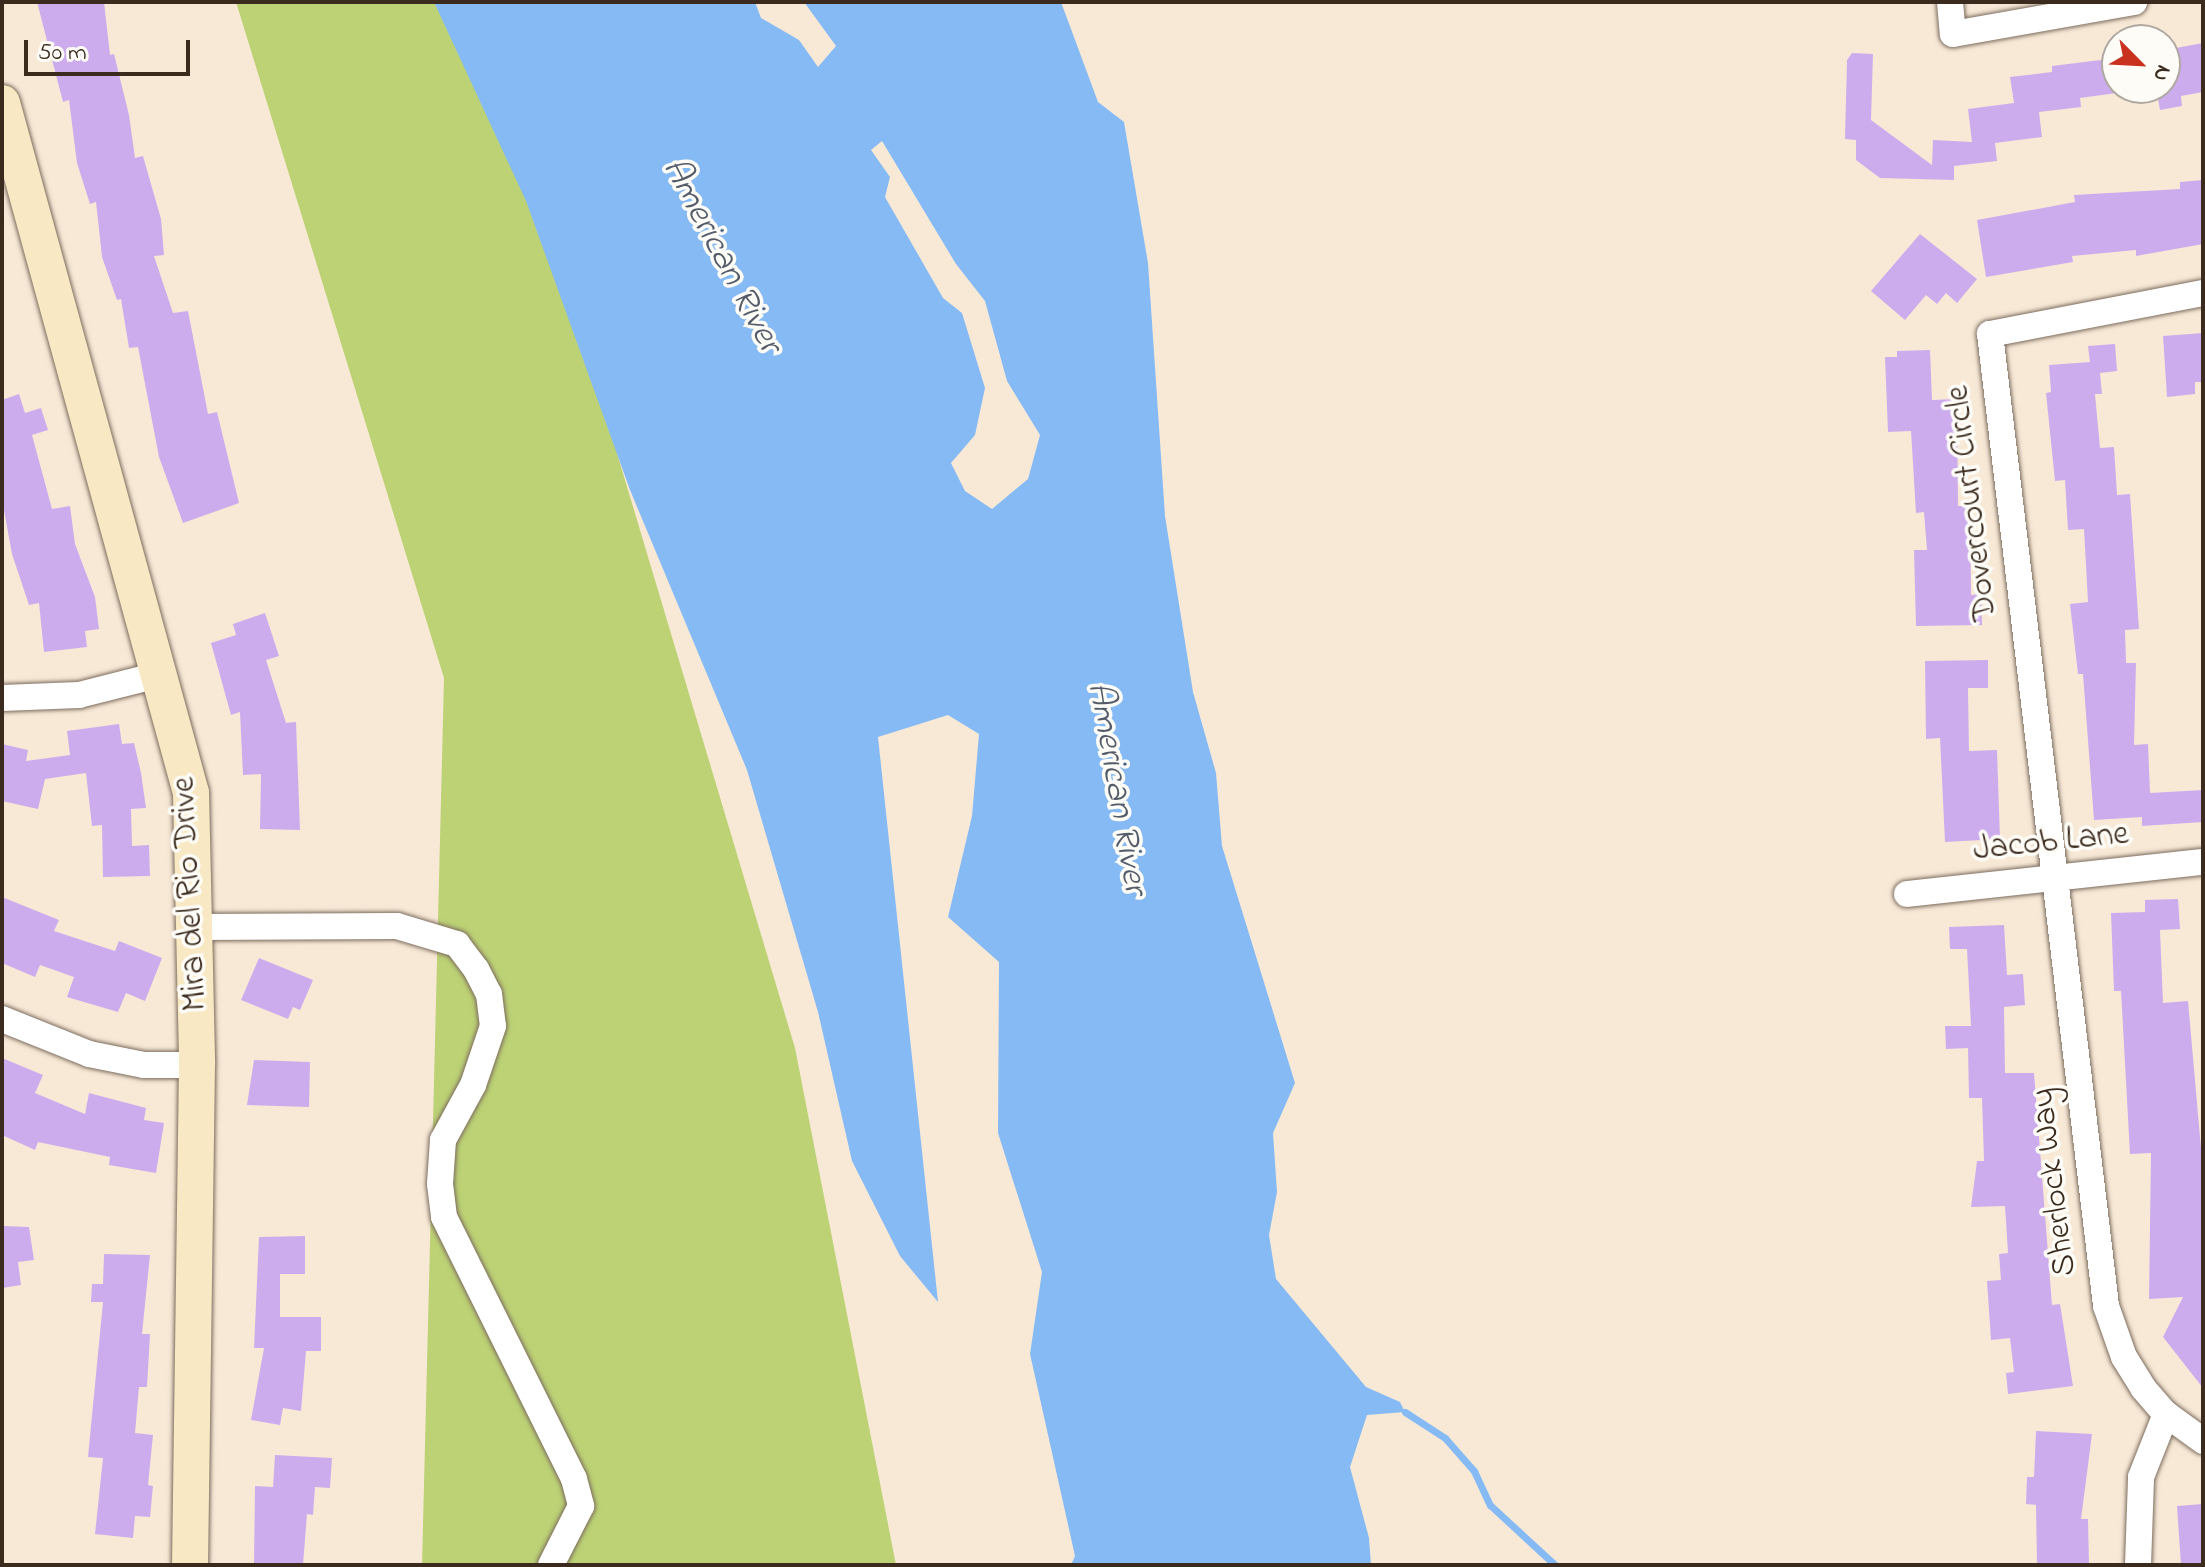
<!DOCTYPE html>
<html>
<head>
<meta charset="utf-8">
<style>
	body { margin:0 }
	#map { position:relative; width:2205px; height:1567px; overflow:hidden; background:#f8e9d7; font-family:"Indie Flower",sans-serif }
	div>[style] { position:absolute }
	.green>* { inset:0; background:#bdd275 }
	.water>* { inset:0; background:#86baf4 }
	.stream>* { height:7px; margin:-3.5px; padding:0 3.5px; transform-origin:3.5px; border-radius:3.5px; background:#86baf4 }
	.building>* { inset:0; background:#cdaced }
	.roads { filter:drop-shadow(0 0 2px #7d6d5f) drop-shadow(0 0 2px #7d6d5f) }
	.street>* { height:26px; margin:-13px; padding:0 13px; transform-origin:13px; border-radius:13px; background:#fff }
	.secondary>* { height:36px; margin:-18px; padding:0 18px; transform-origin:18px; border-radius:18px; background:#f8e8c3 }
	span { translate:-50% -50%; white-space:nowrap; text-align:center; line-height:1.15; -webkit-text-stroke:7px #fdfcf7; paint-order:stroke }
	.street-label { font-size:34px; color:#3b2a1e }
	.water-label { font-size:36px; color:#555c69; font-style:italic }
	.frame { position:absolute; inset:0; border:4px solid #3b2a1e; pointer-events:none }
	.north { position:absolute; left:2101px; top:24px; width:80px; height:80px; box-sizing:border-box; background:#fdfcf7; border:2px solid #afa8a0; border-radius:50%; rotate:114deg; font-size:22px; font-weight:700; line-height:32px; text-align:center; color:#3b2a1e }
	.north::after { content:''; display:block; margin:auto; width:28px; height:36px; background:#c8321e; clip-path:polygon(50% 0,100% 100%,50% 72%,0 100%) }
	.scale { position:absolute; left:24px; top:40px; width:166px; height:36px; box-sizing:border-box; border:4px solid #3b2a1e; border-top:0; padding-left:10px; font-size:24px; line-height:28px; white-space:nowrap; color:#3b2a1e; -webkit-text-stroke:6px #fdfcf7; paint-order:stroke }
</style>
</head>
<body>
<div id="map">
	<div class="green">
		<i style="clip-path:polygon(236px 2px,482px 2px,795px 1048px,896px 1565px,422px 1565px,444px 678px)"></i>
	</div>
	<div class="water">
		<i style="clip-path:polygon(evenodd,434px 2px,755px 2px,761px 18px,799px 40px,818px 67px,836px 46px,804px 2px,1061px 2px,1098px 102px,1124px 122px,1148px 263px,1165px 516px,1193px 692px,1216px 773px,1222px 846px,1295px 1083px,1273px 1133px,1277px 1192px,1269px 1235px,1276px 1279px,1366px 1387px,1400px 1402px,1405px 1412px,1367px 1415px,1350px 1467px,1369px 1538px,1371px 1565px,1071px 1565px,1075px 1556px,1030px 1354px,1042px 1272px,998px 1133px,999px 962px,948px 917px,972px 816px,979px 734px,948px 715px,878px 737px,938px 1302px,900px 1256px,852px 1161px,818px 1012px,747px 770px,630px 490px,526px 201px,434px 2px,882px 141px,956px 264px,985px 301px,1007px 381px,1040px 435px,1028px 479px,992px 509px,965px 491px,951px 463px,975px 435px,985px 388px,962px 313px,943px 298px,885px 197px,890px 177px,871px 150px,882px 141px)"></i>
	</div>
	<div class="stream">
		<i style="left:1405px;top:1412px;width:48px;rotate:33deg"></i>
		<i style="left:1445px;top:1438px;width:44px;rotate:48.7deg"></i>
		<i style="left:1474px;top:1471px;width:38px;rotate:65deg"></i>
		<i style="left:1490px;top:1505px;width:88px;rotate:42.7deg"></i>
	</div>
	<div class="building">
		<i style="clip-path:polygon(37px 2px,104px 2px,110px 55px,114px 54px,129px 115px,135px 158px,143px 156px,161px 219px,164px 255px,154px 256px,173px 313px,188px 311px,208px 414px,217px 412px,239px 503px,183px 523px,159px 457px,138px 347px,129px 348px,121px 299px,117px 300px,102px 257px,96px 202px,90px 204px,77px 163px,69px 100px,63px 102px)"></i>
		<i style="clip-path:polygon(2203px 43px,2203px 92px,2181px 96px,2182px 106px,2160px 110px,2156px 88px,2165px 88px,2165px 50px)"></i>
		<i style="clip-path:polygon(1852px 53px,1873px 54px,1871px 120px,1932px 165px,1933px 140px,1972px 142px,1968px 109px,2014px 103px,2010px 77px,2052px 72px,2052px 66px,2117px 58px,2117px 93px,2080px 98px,2081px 107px,2039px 112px,2042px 137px,1995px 143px,1997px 161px,1954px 166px,1954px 180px,1880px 178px,1856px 160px,1856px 140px,1845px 139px,1847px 60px)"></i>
		<i style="clip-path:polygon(2203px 180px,2203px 244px,2136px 256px,2136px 250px,2072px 256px,2073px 262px,1986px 277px,1977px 220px,2075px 202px,2074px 195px,2180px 189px,2180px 182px)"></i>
		<i style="clip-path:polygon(1920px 234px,1977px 279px,1957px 303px,1946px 293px,1937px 304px,1926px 295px,1905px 320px,1871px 291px)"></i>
		<i style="clip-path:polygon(2203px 333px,2203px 382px,2195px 382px,2195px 394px,2167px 397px,2163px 336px)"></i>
		<i style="clip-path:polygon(2115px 344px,2117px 371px,2100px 373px,2102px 394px,2095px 394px,2100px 448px,2114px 447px,2117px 495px,2130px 494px,2139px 629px,2125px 630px,2126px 663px,2136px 663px,2134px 745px,2148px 744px,2150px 793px,2203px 790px,2203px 822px,2142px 826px,2142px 817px,2094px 820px,2083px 674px,2078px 674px,2070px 604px,2088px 602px,2084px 529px,2068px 530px,2065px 480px,2055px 481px,2046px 393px,2051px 392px,2049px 365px,2090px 362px,2088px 346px)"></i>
		<i style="clip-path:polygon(1930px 350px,1932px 400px,1957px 399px,1958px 506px,1970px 506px,1971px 595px,1981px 594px,1982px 625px,1916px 626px,1914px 550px,1927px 550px,1924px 512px,1916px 513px,1911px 431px,1888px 432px,1885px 357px,1897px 357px,1897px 351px)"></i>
		<i style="clip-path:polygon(19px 394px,25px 413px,41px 408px,48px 430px,32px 435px,52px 509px,70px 506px,75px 544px,95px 597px,99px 629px,85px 631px,87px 647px,44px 652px,39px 603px,29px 605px,12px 554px,2px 499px,2px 400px)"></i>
		<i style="clip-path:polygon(265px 613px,279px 656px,266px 660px,286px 723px,296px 722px,300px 830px,260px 829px,261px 774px,243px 775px,240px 712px,231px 715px,211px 643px,236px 635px,233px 624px)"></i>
		<i style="clip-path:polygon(1988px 660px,1988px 688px,1968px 688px,1969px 751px,1997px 750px,2000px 839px,1945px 842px,1940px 738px,1926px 739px,1925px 661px)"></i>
		<i style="clip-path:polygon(119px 724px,122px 744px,134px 743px,141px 773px,146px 808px,131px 809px,132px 846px,149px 845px,150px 876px,103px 877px,102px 825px,92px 826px,86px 773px,45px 779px,38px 809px,2px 801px,2px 744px,28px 750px,26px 761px,70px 755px,67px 731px)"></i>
		<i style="clip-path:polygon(2px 897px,59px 920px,54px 931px,115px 951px,119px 941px,162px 958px,145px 1001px,126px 993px,118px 1012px,67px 997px,74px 977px,40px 965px,35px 977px,2px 963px)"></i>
		<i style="clip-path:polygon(2178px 899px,2180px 929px,2160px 930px,2163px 1003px,2188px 1001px,2203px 1171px,2203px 1388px,2163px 1337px,2183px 1297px,2149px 1299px,2151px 1153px,2130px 1154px,2121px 991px,2114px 991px,2111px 913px,2145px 912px,2145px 900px)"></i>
		<i style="clip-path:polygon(2004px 925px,2007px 975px,2023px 974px,2025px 1005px,2004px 1007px,2005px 1073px,2034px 1073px,2052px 1305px,2060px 1304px,2073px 1386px,2008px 1394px,2006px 1373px,2014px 1372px,2010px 1338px,1991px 1340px,1987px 1281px,2001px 1280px,1999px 1254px,2008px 1253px,2005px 1206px,1971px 1207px,1977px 1161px,1984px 1161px,1982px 1098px,1969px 1098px,1968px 1048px,1946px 1049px,1945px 1026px,1971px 1026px,1967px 949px,1950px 949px,1949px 927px)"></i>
		<i style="clip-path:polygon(259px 958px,313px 980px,300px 1010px,293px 1007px,288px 1019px,241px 1000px)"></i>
		<i style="clip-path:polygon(2px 1058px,43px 1075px,35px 1093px,85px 1114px,89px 1093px,146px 1108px,144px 1120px,164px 1123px,156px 1173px,109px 1165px,110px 1157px,38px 1142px,35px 1150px,2px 1135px)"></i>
		<i style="clip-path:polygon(254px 1060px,310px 1062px,309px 1107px,247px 1105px)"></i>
		<i style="clip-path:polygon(2px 1226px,29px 1227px,34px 1260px,18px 1262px,21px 1285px,2px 1288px)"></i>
		<i style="clip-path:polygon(305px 1236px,305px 1274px,280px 1274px,280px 1317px,321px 1317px,321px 1351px,306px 1351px,301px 1411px,283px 1408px,280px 1425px,251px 1420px,264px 1348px,254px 1348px,259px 1237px)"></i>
		<i style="clip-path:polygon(104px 1254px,150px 1255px,142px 1334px,150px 1334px,147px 1387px,139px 1387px,135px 1433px,153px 1435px,148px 1485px,153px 1486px,150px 1517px,135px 1516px,133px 1538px,95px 1534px,103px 1458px,88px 1457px,103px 1302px,91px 1302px,92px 1284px,103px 1284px)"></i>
		<i style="clip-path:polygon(2036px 1431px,2092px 1434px,2081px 1519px,2088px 1519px,2089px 1565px,2037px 1565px,2036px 1505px,2026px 1504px,2027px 1477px,2034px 1477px)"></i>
		<i style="clip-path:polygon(275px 1455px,332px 1458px,330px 1488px,315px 1487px,313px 1515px,307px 1514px,303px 1565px,254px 1565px,255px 1486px,273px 1487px)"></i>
		<i style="clip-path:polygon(2203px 1504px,2203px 1565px,2181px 1565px,2177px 1506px)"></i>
	</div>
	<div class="roads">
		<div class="street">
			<i style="left:1950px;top:2px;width:32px;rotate:85deg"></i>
			<i style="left:1953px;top:34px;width:184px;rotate:-10deg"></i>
			<i style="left:2203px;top:293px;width:217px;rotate:169.1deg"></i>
			<i style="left:1990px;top:334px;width:979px;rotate:83.19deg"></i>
			<i style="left:2106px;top:1306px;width:54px;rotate:70.6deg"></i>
			<i style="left:2124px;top:1357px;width:36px;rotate:58deg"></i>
			<i style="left:2143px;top:1388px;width:35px;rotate:49deg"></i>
			<i style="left:2166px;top:1414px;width:46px;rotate:36.1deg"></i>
			<i style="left:2px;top:698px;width:77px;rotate:-2.2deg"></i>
			<i style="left:79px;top:695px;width:86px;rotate:-14.2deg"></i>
			<i style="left:1907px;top:894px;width:298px;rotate:-6.2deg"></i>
			<i style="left:197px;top:927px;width:200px;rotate:-0.3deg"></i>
			<i style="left:397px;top:926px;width:63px;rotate:16.7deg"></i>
			<i style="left:457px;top:944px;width:31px;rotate:53deg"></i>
			<i style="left:476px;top:969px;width:28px;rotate:63deg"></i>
			<i style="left:489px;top:994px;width:32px;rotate:83deg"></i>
			<i style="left:493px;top:1026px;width:62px;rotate:108.7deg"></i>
			<i style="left:473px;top:1085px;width:63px;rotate:118.6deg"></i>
			<i style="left:443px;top:1140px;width:44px;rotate:93.9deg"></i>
			<i style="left:440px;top:1184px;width:33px;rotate:83deg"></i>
			<i style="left:444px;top:1217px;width:292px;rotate:63.6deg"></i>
			<i style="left:574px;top:1479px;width:28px;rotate:75deg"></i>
			<i style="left:581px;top:1506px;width:66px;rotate:117deg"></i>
			<i style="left:2px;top:1019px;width:94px;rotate:21.9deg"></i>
			<i style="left:89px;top:1054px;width:56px;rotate:11.3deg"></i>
			<i style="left:144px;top:1065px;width:53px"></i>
			<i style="left:2138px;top:1565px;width:88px;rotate:-88deg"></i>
			<i style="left:2141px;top:1477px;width:68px;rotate:-68.4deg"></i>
		</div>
		<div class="secondary">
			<i style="left:2px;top:103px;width:715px;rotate:74.68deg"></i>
			<i style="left:191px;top:793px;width:272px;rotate:88.7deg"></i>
			<i style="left:197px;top:1065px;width:500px;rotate:90.8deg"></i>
		</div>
	</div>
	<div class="street-label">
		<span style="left:1973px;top:503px;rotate:-97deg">Dovercourt Circle</span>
		<span style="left:2051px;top:843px;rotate:-6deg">Jacob Lane</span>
		<span style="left:191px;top:894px;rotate:-93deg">Mira del Rio Drive</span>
		<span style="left:2055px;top:1182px;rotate:-97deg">Sherlock Way</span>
	</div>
	<div class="water-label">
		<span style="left:721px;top:256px;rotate:62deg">American River</span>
		<span style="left:1116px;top:788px;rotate:80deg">American River</span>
	</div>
	<div class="frame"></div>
	<div class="north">N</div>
	<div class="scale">50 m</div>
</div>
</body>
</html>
